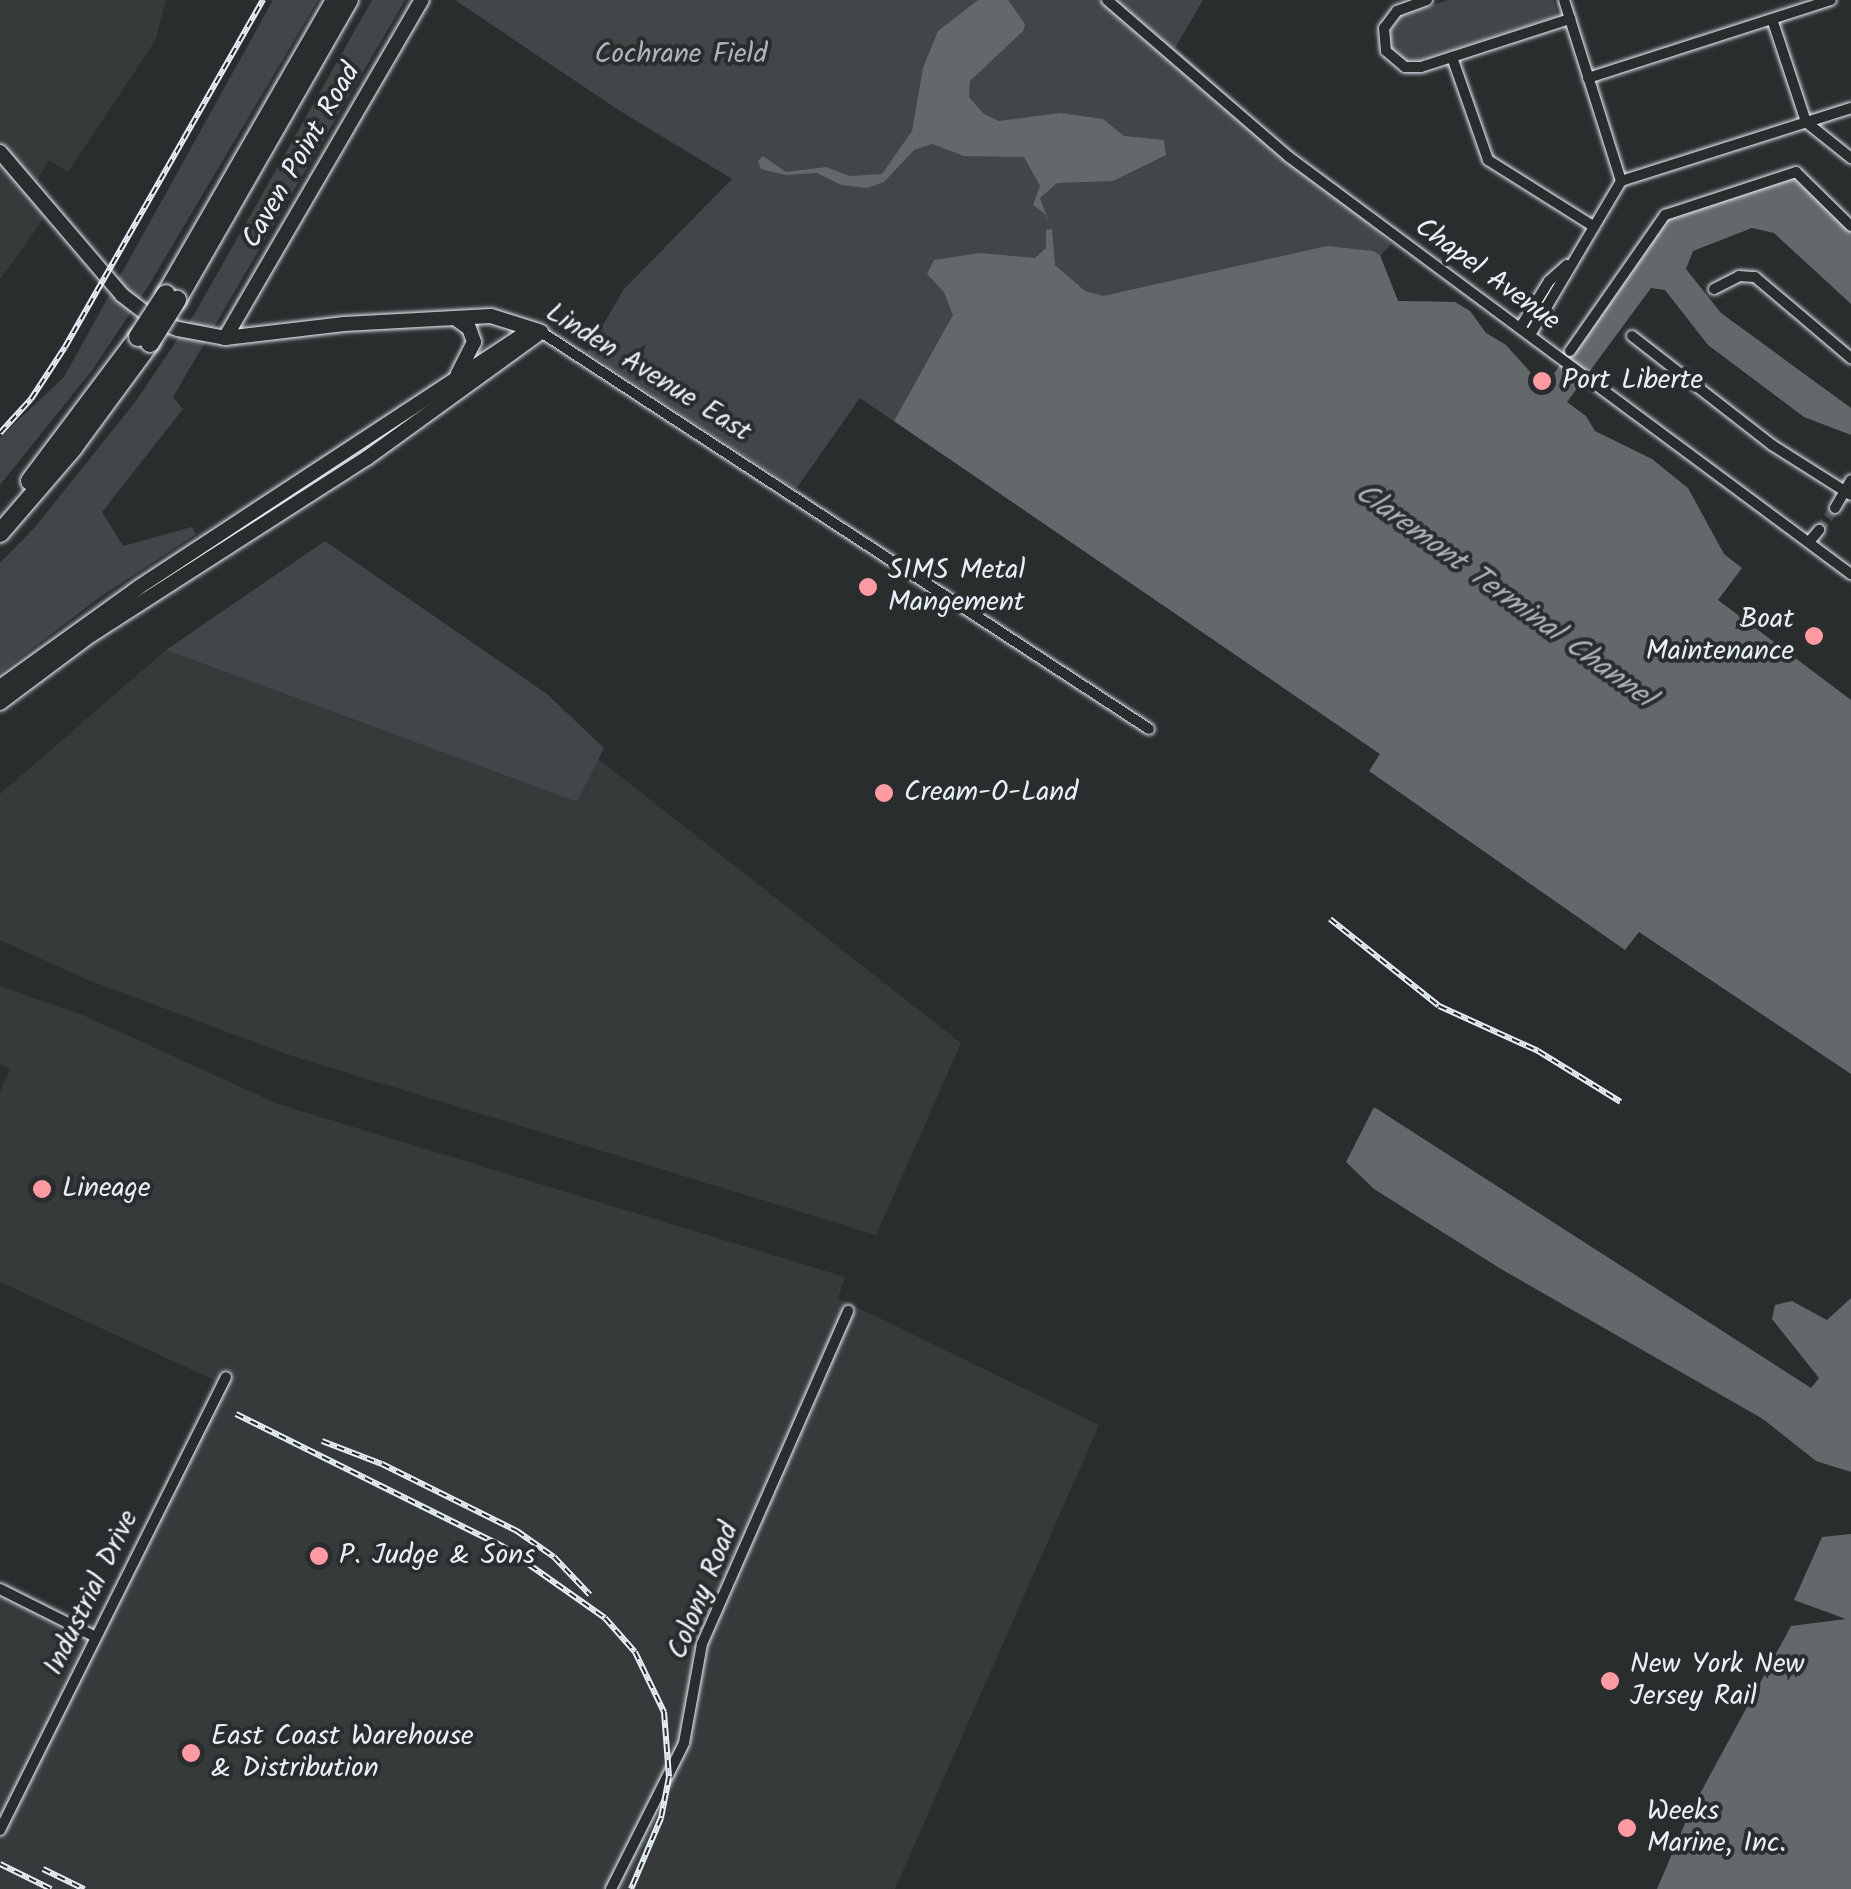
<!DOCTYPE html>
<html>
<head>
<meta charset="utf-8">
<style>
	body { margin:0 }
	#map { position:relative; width:1851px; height:1889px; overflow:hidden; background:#2a2d2e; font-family:Kalam,sans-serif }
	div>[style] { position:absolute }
	.built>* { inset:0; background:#363a3b }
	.green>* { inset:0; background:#424648 }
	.water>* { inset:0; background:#63686b }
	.street-tunnel>* { height:10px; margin-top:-5px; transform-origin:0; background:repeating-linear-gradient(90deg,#464a4c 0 10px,transparent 0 15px) }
	.roads { filter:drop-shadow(0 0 2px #e8f1f8) drop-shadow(0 0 2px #e8f1f8) }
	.street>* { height:10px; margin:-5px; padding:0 5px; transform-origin:5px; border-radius:5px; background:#2a2d2e }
	.secondary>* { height:14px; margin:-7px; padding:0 7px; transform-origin:7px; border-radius:7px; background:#2a2d2e }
	.highway>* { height:18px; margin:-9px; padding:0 9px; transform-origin:9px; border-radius:9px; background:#2a2d2e }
	.rail>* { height:6px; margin-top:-3px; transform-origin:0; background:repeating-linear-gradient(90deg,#2a2d2e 0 8px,#e8f1f8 0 16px); box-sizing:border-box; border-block:2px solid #e8f1f8 }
	.bridges { filter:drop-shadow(0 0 2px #e8f1f8) drop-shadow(0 0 2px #e8f1f8) }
	.highway-bridge>* { height:18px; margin:-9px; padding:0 9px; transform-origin:9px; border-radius:9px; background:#2a2d2e }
	.dots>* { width:28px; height:28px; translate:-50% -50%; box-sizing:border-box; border:5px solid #2a2d2e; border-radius:50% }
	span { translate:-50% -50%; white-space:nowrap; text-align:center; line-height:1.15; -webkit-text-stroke:8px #2a2d2e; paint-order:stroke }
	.park-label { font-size:28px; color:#aeb5ba }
	.street-label { font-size:28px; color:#e8f1f8 }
	.poi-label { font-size:28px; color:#e8f1f8 }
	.left { translate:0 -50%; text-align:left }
	.right { translate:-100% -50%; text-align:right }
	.water-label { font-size:30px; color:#acb3b9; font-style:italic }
</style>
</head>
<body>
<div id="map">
	<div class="built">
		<i style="clip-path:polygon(0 0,166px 0,155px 41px,68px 172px,49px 160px,37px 181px,48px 212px,0 280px)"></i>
		<i style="clip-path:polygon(166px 650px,577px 802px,598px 759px,961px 1043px,876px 1235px,286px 1054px,88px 980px,0 940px,0 794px)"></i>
		<i style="clip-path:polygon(0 986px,85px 1016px,278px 1104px,845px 1277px,838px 1298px,1099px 1425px,895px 1889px,0 1889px,0 1586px,98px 1633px,221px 1383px,0 1282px,0 1092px,10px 1069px,0 1064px)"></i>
	</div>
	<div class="green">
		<i style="clip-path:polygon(273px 0,318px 0,149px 285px,93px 369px,0 485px,0 437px,64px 377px)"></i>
		<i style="clip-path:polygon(372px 0,405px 0,173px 397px,183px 409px,102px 512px,123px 546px,192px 527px,196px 534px,100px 597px,0 673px,0 563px,36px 526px,136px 401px,195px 313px)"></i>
		<i style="clip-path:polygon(455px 0,1203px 0,1175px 48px,1391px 244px,1380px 256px,1398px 301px,1455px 302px,1470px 311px,1486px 333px,1506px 345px,943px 455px,860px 398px,796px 489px,587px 352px,624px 289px,732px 179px,617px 109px)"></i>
		<i style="clip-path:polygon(1448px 0,1553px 0,1558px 16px,1418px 61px,1400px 59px,1391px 50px,1388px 36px,1400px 15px)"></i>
		<i style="clip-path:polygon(325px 541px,547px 694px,604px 748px,577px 802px,166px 650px)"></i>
	</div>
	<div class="water">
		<i style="clip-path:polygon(978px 0,1008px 0,1025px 24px,1023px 31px,970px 81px,969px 97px,984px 114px,999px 121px,1060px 113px,1103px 119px,1124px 136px,1164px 140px,1166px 155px,1113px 181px,1057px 183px,1040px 198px,1050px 225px,1045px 214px,1033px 205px,1040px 186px,1024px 157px,964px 156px,932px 144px,914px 150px,884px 182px,867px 188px,841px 185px,817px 173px,785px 175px,761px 169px,758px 161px,763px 156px,786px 172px,826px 167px,850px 176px,882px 174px,912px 131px,923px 68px,938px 31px)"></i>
		<i style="clip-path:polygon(1790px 178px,1797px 179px,1851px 230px,1851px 304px,1774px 233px,1752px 228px,1693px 251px,1686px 269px,1721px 313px,1851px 408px,1851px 435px,1804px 417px,1708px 345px,1665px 290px,1651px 288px,1567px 402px,1586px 416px,1595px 431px,1652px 459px,1688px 488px,1724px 554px,1742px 568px,1718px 600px,1851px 700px,1851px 1074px,1639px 932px,1625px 950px,1369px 771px,1380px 754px,894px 421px,953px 315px,944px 292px,927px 274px,934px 260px,979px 253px,1035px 258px,1046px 248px,1046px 230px,1052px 229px,1055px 265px,1085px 291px,1103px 296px,1327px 246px,1373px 251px,1380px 255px,1398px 301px,1455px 302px,1470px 311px,1486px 333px,1506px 345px,1533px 375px,1548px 382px,1665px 219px)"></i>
		<i style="clip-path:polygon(1374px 1107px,1811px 1388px,1819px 1378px,1772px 1319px,1775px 1305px,1792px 1301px,1827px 1320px,1851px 1298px,1851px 1472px,1816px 1461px,1763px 1419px,1501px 1269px,1374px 1189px,1346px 1162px)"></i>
		<i style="clip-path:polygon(1851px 1534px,1851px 1889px,1657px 1889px,1690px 1812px,1791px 1626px,1846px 1619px,1794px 1600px,1822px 1537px)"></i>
	</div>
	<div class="street-tunnel">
		<i style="left:1819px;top:530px;width:27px;rotate:-54deg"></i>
	</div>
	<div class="roads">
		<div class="street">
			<i style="left:1107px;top:0;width:240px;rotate:40.8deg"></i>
			<i style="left:1289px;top:157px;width:700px;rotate:36.58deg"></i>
			<i style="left:1427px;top:0;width:32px;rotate:160deg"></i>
			<i style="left:1397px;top:11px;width:21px;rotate:127deg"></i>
			<i style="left:1384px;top:28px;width:23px;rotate:85deg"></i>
			<i style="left:1386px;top:51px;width:25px;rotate:40deg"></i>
			<i style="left:1405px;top:67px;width:16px"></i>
			<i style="left:1421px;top:67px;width:157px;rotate:-17.9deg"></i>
			<i style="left:1564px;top:0;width:190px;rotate:72.5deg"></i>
			<i style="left:1772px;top:19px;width:108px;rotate:71.7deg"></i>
			<i style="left:1806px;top:122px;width:58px;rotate:38.7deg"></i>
			<i style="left:1452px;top:57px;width:109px;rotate:70.7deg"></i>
			<i style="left:1488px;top:160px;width:124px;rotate:32.2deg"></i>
			<i style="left:1588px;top:78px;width:255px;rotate:-17.8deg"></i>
			<i style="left:1714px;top:289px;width:28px;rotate:-27deg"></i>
			<i style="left:1739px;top:276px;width:16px;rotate:4deg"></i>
			<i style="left:1755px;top:277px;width:126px;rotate:40.2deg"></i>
			<i style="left:1520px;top:328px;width:55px;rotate:-58.3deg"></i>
			<i style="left:1549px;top:281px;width:24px;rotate:-42deg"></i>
			<i style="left:541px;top:332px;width:726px;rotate:33.14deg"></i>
			<i style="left:1530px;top:335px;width:179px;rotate:-59.4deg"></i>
			<i style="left:1621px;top:181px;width:241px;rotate:-17.6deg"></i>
			<i style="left:1632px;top:336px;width:177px;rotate:37.9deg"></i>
			<i style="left:1772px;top:445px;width:93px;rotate:32.3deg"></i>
			<i style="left:1570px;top:351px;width:166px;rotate:-55.1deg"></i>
			<i style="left:1665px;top:215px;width:138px;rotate:-18.2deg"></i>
			<i style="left:1796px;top:172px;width:77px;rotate:44.5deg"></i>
			<i style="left:1835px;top:508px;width:32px;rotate:-60deg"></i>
			<i style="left:1809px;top:542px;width:16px;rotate:-50deg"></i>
			<i style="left:0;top:1589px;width:107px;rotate:26.6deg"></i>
			<i style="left:0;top:1830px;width:506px;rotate:-63.49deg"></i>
			<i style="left:611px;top:1889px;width:163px;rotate:-63.4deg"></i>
			<i style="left:684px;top:1743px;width:101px;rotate:-79.7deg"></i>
			<i style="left:702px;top:1644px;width:364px;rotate:-66.3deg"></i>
		</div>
		<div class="secondary">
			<i style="left:0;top:152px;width:188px;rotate:49.5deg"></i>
			<i style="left:122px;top:295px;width:43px;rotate:37.4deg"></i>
			<i style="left:156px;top:321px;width:23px;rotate:20deg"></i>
			<i style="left:178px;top:329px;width:48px;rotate:10.8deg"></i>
			<i style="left:225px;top:338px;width:120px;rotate:-6.7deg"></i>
			<i style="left:344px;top:324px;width:147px;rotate:-3.1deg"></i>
			<i style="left:491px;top:316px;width:50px;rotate:17.4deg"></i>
			<i style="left:455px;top:318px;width:17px;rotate:36deg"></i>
			<i style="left:469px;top:328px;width:15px;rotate:70deg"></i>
			<i style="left:474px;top:342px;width:36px;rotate:117deg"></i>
			<i style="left:225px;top:338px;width:391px;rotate:-59.8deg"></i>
			<i style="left:0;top:687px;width:171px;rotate:-35.7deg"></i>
			<i style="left:139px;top:587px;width:461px;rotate:-33.3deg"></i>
			<i style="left:0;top:703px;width:114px;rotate:-36.8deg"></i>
			<i style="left:91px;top:635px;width:328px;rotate:-32.7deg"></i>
			<i style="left:367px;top:458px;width:215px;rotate:-35.9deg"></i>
		</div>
		<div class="highway">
			<i style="left:166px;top:294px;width:339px;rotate:-60.1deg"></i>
			<i style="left:177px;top:300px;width:346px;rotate:-60.2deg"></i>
			<i style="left:30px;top:481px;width:180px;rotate:-53.1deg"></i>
			<i style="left:0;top:533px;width:112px;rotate:-49.3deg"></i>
			<i style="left:73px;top:448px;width:130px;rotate:-53.7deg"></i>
		</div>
	</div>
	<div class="rail">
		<i style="left:0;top:433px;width:46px;rotate:-47.6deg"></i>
		<i style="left:31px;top:399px;width:62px;rotate:-56.8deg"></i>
		<i style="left:65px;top:347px;width:400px;rotate:-60.3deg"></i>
		<i style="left:1330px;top:919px;width:139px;rotate:38.6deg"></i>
		<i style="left:1439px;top:1006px;width:109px;rotate:24.4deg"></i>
		<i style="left:1538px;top:1051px;width:97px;rotate:31.6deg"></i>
		<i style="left:236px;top:1414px;width:299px;rotate:26.4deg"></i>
		<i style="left:504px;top:1547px;width:123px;rotate:35.1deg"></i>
		<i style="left:605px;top:1618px;width:45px;rotate:48.6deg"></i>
		<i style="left:635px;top:1652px;width:67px;rotate:64.2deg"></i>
		<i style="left:664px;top:1712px;width:65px;rotate:85.6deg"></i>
		<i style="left:669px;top:1777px;width:42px;rotate:101deg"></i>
		<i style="left:661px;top:1818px;width:77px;rotate:112.9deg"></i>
		<i style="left:322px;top:1441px;width:64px;rotate:21deg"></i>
		<i style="left:382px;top:1464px;width:151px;rotate:26.4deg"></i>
		<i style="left:517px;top:1531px;width:45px;rotate:35.1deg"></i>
		<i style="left:554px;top:1557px;width:52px;rotate:46.5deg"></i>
		<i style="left:0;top:1864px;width:57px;rotate:26.1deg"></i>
		<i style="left:43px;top:1869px;width:46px;rotate:26deg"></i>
	</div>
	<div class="bridges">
		<div class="highway-bridge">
			<i style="left:138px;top:337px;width:51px;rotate:-56.9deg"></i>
			<i style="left:150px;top:343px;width:51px;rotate:-57.9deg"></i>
		</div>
	</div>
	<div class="dots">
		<i style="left:1542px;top:381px;background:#ff9aa2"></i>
		<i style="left:868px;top:587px;background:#ff9aa2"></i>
		<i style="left:1814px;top:636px;background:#ff9aa2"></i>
		<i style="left:884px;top:793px;background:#ff9aa2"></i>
		<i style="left:42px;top:1189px;background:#ff9aa2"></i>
		<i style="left:319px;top:1556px;background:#ff9aa2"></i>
		<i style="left:1610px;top:1681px;background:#ff9aa2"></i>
		<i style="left:191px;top:1753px;background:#ff9aa2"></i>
		<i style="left:1627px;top:1828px;background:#ff9aa2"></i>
	</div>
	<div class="park-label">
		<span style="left:681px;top:55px">Cochrane Field</span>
	</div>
	<div class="street-label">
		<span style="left:302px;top:156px;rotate:-60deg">Caven Point Road</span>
		<span style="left:1487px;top:275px;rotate:36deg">Chapel Avenue</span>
		<span style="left:648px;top:373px;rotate:32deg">Linden Avenue East</span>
		<span style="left:704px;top:1591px;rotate:-68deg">Colony Road</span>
		<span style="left:92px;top:1593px;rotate:-64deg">Industrial Drive</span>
	</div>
	<div class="poi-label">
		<span class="left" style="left:1562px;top:381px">Port Liberte</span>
		<span class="left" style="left:888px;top:587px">SIMS Metal<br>Mangement</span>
		<span class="right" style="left:1794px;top:636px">Boat<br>Maintenance</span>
		<span class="left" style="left:904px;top:793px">Cream-O-Land</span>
		<span class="left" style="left:62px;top:1189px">Lineage</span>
		<span class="left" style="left:339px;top:1556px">P. Judge &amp; Sons</span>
		<span class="left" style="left:1630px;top:1681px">New York New<br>Jersey Rail</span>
		<span class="left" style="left:211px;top:1753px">East Coast Warehouse<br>&amp; Distribution</span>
		<span class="left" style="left:1647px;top:1828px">Weeks<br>Marine, Inc.</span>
	</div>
	<div class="water-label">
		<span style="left:1504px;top:596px;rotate:36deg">Claremont Terminal Channel</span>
	</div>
</div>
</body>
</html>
